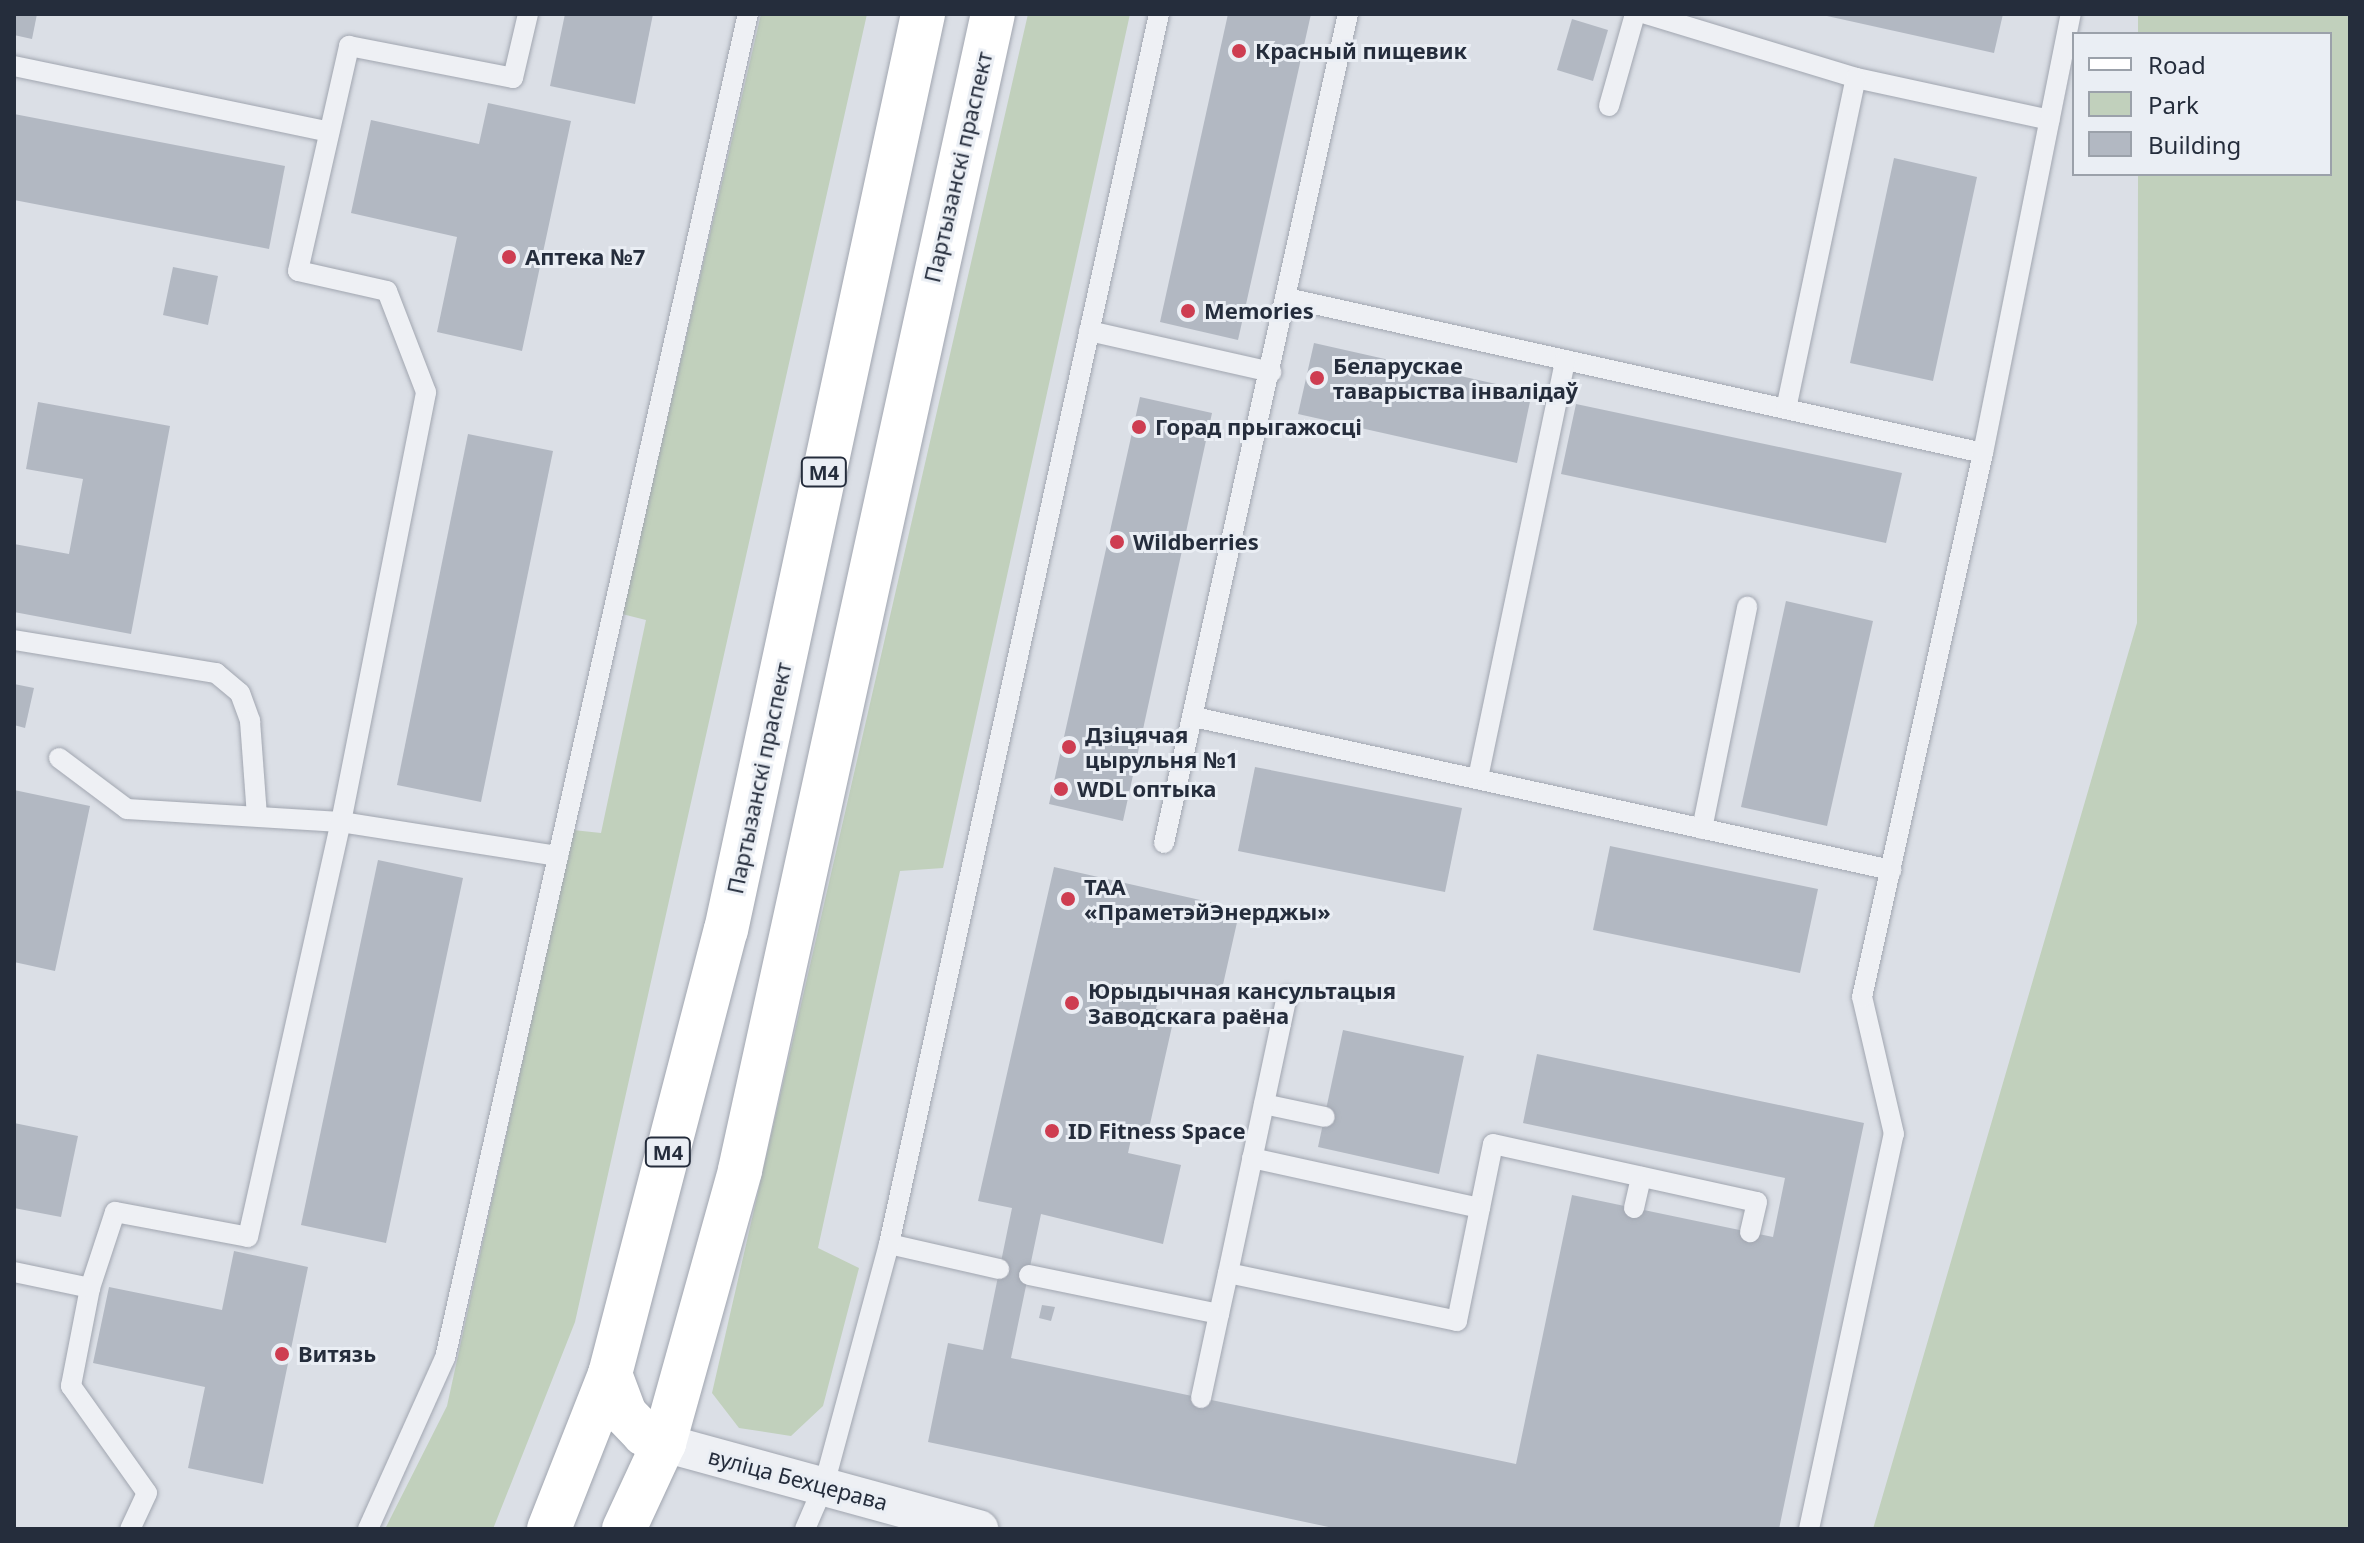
<!DOCTYPE html>
<html>
<head>
<meta charset="utf-8">
<style>
	body { margin:0 }
	#map { position:relative; width:2364px; height:1543px; overflow:hidden; background:#dbdfe6; font-family:"Noto Sans",sans-serif }
	div>[style] { position:absolute }
	.green>* { inset:0; background:#c1d0bc }
	.building>* { inset:0; background:#b2b8c2 }
	.roads { filter:drop-shadow(0 0 2px #a1a6b0) drop-shadow(0 0 2px #a1a6b0) }
	.service>* { height:20px; margin:-10px; padding:0 10px; transform-origin:10px; border-radius:10px; background:#eef0f4 }
	.minor>* { height:38px; margin:-19px; padding:0 19px; transform-origin:19px; border-radius:19px; background:#eef0f4 }
	.primary>* { height:44px; margin:-22px; padding:0 22px; transform-origin:22px; border-radius:22px; background:#fff }
	.dots>* { width:22px; height:22px; translate:-50% -50%; box-sizing:border-box; border:4px solid #eaeef4; border-radius:50% }
	span { translate:-50% -50%; white-space:nowrap; text-align:center; line-height:1.15; -webkit-text-stroke:6px #eaeef4; paint-order:stroke }
	.shield-label span { padding:2px 6px; background:#eaeef4; border:2px solid; border-radius:6px; -webkit-text-stroke-width:0 }
	.shield-label { font-size:20px; color:#252d3c; font-weight:700 }
	.poi-label { font-size:22px; color:#252d3c; font-weight:700 }
	.left { translate:0 -50%; text-align:left }
	.street-label { font-size:22px; color:#252d3c }
	.frame { position:absolute; inset:0; border:16px solid #252d3c; pointer-events:none }
	.legend { position:absolute; left:2072px; top:32px; width:260px; height:144px; box-sizing:border-box; background:#eaeef4; border:2px solid #9ba1aa; margin:0; padding:10px 14px; list-style:none; font-size:24px; color:#252d3c }
	.legend li { display:flex; align-items:center; gap:16px; height:40px }
	.legend b { width:40px; border:2px solid #9ba1aa }
</style>
</head>
<body>
<div id="map">
	<div class="green">
		<i style="clip-path:polygon(761px 14px,867px 14px,575px 1322px,493px 1529px,385px 1529px,447px 1406px,573px 830px,601px 833px,646px 620px,622px 614px)"></i>
		<i style="clip-path:polygon(1028px 14px,1130px 14px,943px 868px,900px 871px,818px 1248px,859px 1268px,823px 1406px,791px 1436px,739px 1428px,712px 1393px)"></i>
		<i style="clip-path:polygon(2138px 14px,2350px 14px,2350px 1529px,1873px 1529px,2137px 623px,2138px 174px,2330px 174px,2330px 34px,2138px 34px)"></i>
	</div>
	<div class="building">
		<i style="clip-path:polygon(14px 14px,37px 14px,32px 39px,14px 35px)"></i>
		<i style="clip-path:polygon(565px 14px,653px 14px,635px 104px,550px 86px)"></i>
		<i style="clip-path:polygon(1228px 14px,1311px 14px,1238px 340px,1160px 322px)"></i>
		<i style="clip-path:polygon(1818px 14px,2003px 14px,1994px 53px)"></i>
		<i style="clip-path:polygon(1572px 19px,1608px 30px,1593px 81px,1557px 70px)"></i>
		<i style="clip-path:polygon(488px 103px,571px 121px,522px 351px,437px 332px,457px 237px,351px 213px,371px 120px,479px 144px)"></i>
		<i style="clip-path:polygon(14px 114px,285px 166px,269px 249px,14px 200px)"></i>
		<i style="clip-path:polygon(1894px 158px,1977px 177px,1933px 381px,1850px 363px)"></i>
		<i style="clip-path:polygon(173px 267px,218px 276px,208px 325px,163px 315px)"></i>
		<i style="clip-path:polygon(1314px 343px,1532px 392px,1517px 463px,1298px 414px)"></i>
		<i style="clip-path:polygon(1140px 397px,1212px 413px,1123px 821px,1049px 804px)"></i>
		<i style="clip-path:polygon(38px 402px,170px 426px,131px 634px,14px 612px,14px 544px,69px 554px,83px 479px,26px 469px)"></i>
		<i style="clip-path:polygon(1576px 404px,1902px 473px,1886px 543px,1561px 474px)"></i>
		<i style="clip-path:polygon(468px 434px,553px 451px,481px 802px,397px 785px)"></i>
		<i style="clip-path:polygon(1786px 601px,1873px 621px,1827px 826px,1741px 807px)"></i>
		<i style="clip-path:polygon(14px 684px,34px 688px,25px 728px,14px 725px)"></i>
		<i style="clip-path:polygon(1255px 767px,1462px 808px,1445px 892px,1238px 851px)"></i>
		<i style="clip-path:polygon(14px 790px,90px 806px,55px 971px,14px 962px)"></i>
		<i style="clip-path:polygon(1610px 846px,1818px 889px,1800px 973px,1593px 930px)"></i>
		<i style="clip-path:polygon(378px 860px,463px 878px,386px 1243px,301px 1225px)"></i>
		<i style="clip-path:polygon(1054px 867px,1240px 909px,1220px 998px,1161px 985px,1156px 1009px,1175px 1013px,1148px 1133px,1133px 1130px,1128px 1153px,1181px 1165px,1163px 1244px,1041px 1214px,1011px 1358px,1516px 1464px,1572px 1195px,1773px 1237px,1785px 1178px,1523px 1123px,1537px 1054px,1864px 1123px,1779px 1529px,1338px 1529px,928px 1442px,948px 1343px,983px 1350px,1012px 1208px,978px 1201px)"></i>
		<i style="clip-path:polygon(1343px 1030px,1464px 1056px,1439px 1174px,1318px 1147px)"></i>
		<i style="clip-path:polygon(14px 1123px,78px 1136px,61px 1217px,14px 1208px)"></i>
		<i style="clip-path:polygon(234px 1251px,308px 1267px,263px 1484px,188px 1468px,205px 1387px,93px 1363px,109px 1287px,222px 1310px)"></i>
		<i style="clip-path:polygon(1042px 1305px,1055px 1307px,1051px 1321px,1039px 1318px)"></i>
	</div>
	<div class="roads">
		<div class="service">
			<i style="left:1646px;top:14px;width:220px;rotate:16.9deg"></i>
			<i style="left:1856px;top:78px;width:198px;rotate:12.2deg"></i>
			<i style="left:14px;top:66px;width:322px;rotate:11.8deg"></i>
			<i style="left:1609px;top:106px;width:96px;rotate:-74.2deg"></i>
			<i style="left:1287px;top:298px;width:713px;rotate:12.55deg"></i>
			<i style="left:1089px;top:331px;width:187px;rotate:12.7deg"></i>
			<i style="left:1786px;top:409px;width:338px;rotate:-78.1deg"></i>
			<i style="left:14px;top:640px;width:205px;rotate:9.3deg"></i>
			<i style="left:216px;top:673px;width:31px;rotate:40deg"></i>
			<i style="left:240px;top:693px;width:30px;rotate:70deg"></i>
			<i style="left:250px;top:721px;width:95px;rotate:85.8deg"></i>
			<i style="left:1194px;top:717px;width:714px;rotate:12.38deg"></i>
			<i style="left:59px;top:758px;width:85px;rotate:36.9deg"></i>
			<i style="left:127px;top:809px;width:214px;rotate:3.5deg"></i>
			<i style="left:341px;top:822px;width:220px;rotate:8.9deg"></i>
			<i style="left:1478px;top:778px;width:427px;rotate:-78.2deg"></i>
			<i style="left:1702px;top:829px;width:227px;rotate:-78.5deg"></i>
			<i style="left:1164px;top:843px;width:849px;rotate:-77.49deg"></i>
			<i style="left:1264px;top:1104px;width:62px;rotate:12deg"></i>
			<i style="left:1252px;top:1158px;width:233px;rotate:12.4deg"></i>
			<i style="left:1480px;top:1208px;width:65px;rotate:-78.5deg"></i>
			<i style="left:1493px;top:1144px;width:270px;rotate:12.4deg"></i>
			<i style="left:1757px;top:1202px;width:31px;rotate:103deg"></i>
			<i style="left:1634px;top:1208px;width:32px;rotate:-77deg"></i>
			<i style="left:889px;top:1244px;width:113px;rotate:12.8deg"></i>
			<i style="left:14px;top:1272px;width:78px;rotate:11.9deg"></i>
			<i style="left:90px;top:1288px;width:100px;rotate:101deg"></i>
			<i style="left:71px;top:1386px;width:131px;rotate:54.6deg"></i>
			<i style="left:147px;top:1493px;width:40px;rotate:115deg"></i>
			<i style="left:1228px;top:1273px;width:283px;rotate:-78deg"></i>
			<i style="left:1029px;top:1275px;width:194px;rotate:11.6deg"></i>
			<i style="left:1219px;top:1314px;width:42px;rotate:-77.6deg"></i>
			<i style="left:1228px;top:1273px;width:234px;rotate:11.8deg"></i>
			<i style="left:1457px;top:1321px;width:115px;rotate:-78.5deg"></i>
			<i style="left:90px;top:1288px;width:80px;rotate:-71.8deg"></i>
			<i style="left:115px;top:1212px;width:135px;rotate:10.6deg"></i>
			<i style="left:248px;top:1237px;width:425px;rotate:-77.4deg"></i>
			<i style="left:341px;top:822px;width:438px;rotate:-78.8deg"></i>
			<i style="left:426px;top:392px;width:108px;rotate:-111.1deg"></i>
			<i style="left:387px;top:291px;width:91px;rotate:-167.3deg"></i>
			<i style="left:298px;top:271px;width:231px;rotate:-77.2deg"></i>
			<i style="left:349px;top:46px;width:167px;rotate:11deg"></i>
			<i style="left:513px;top:78px;width:66px;rotate:-76.8deg"></i>
			<i style="left:1201px;top:1398px;width:86px;rotate:-77.9deg"></i>
			<i style="left:368px;top:1529px;width:188px;rotate:-65.8deg"></i>
			<i style="left:445px;top:1358px;width:1378px;rotate:-77.3deg"></i>
			<i style="left:805px;top:1529px;width:48px;rotate:-66.6deg"></i>
			<i style="left:824px;top:1485px;width:250px;rotate:-74.9deg"></i>
			<i style="left:889px;top:1244px;width:1259px;rotate:-77.62deg"></i>
			<i style="left:1809px;top:1529px;width:404px;rotate:-77.9deg"></i>
			<i style="left:1894px;top:1134px;width:141px;rotate:-103.1deg"></i>
			<i style="left:1862px;top:997px;width:557px;rotate:-77.46deg"></i>
			<i style="left:1983px;top:453px;width:448px;rotate:-78.7deg"></i>
		</div>
		<div class="minor">
			<i style="left:664px;top:1443px;width:327px;rotate:15.3deg"></i>
		</div>
		<div class="primary">
			<i style="left:610px;top:1374px;width:43px;rotate:69.4deg"></i>
			<i style="left:625px;top:1414px;width:28px;rotate:46deg"></i>
			<i style="left:644px;top:1434px;width:22px;rotate:24deg"></i>
			<i style="left:549px;top:1529px;width:167px;rotate:-68.5deg"></i>
			<i style="left:610px;top:1374px;width:459px;rotate:-75.4deg"></i>
			<i style="left:726px;top:930px;width:937px;rotate:-77.86deg"></i>
			<i style="left:624px;top:1529px;width:95px;rotate:-65.1deg"></i>
			<i style="left:664px;top:1443px;width:283px;rotate:-74.4deg"></i>
			<i style="left:740px;top:1170px;width:1183px;rotate:-77.66deg"></i>
		</div>
	</div>
	<div class="dots">
		<i style="left:1239px;top:51px;background:#ce3d51"></i>
		<i style="left:509px;top:257px;background:#ce3d51"></i>
		<i style="left:1188px;top:311px;background:#ce3d51"></i>
		<i style="left:1317px;top:378px;background:#ce3d51"></i>
		<i style="left:1139px;top:427px;background:#ce3d51"></i>
		<i style="left:1117px;top:542px;background:#ce3d51"></i>
		<i style="left:1069px;top:747px;background:#ce3d51"></i>
		<i style="left:1061px;top:789px;background:#ce3d51"></i>
		<i style="left:1068px;top:899px;background:#ce3d51"></i>
		<i style="left:1072px;top:1003px;background:#ce3d51"></i>
		<i style="left:1052px;top:1131px;background:#ce3d51"></i>
		<i style="left:282px;top:1354px;background:#ce3d51"></i>
	</div>
	<div class="shield-label">
		<span style="left:824px;top:472px">М4</span>
		<span style="left:668px;top:1152px">М4</span>
	</div>
	<div class="poi-label">
		<span class="left" style="left:1255px;top:51px">Красный пищевик</span>
		<span class="left" style="left:525px;top:257px">Аптека №7</span>
		<span class="left" style="left:1204px;top:311px">Memories</span>
		<span class="left" style="left:1333px;top:378px">Беларускае<br>таварыства інвалідаў</span>
		<span class="left" style="left:1155px;top:427px">Горад прыгажосці</span>
		<span class="left" style="left:1133px;top:542px">Wildberries</span>
		<span class="left" style="left:1085px;top:747px">Дзіцячая<br>цырульня №1</span>
		<span class="left" style="left:1077px;top:789px">WDL оптыка</span>
		<span class="left" style="left:1084px;top:899px">ТАА<br>«ПраметэйЭнерджы»</span>
		<span class="left" style="left:1088px;top:1003px">Юрыдычная кансультацыя<br>Заводскага раёна</span>
		<span class="left" style="left:1068px;top:1131px">ID Fitness Space</span>
		<span class="left" style="left:298px;top:1354px">Витязь</span>
	</div>
	<div class="street-label">
		<span style="left:958px;top:167px;rotate:-77deg">Партызанскі праспект</span>
		<span style="left:759px;top:778px;rotate:-78deg">Партызанскі праспект</span>
		<span style="left:798px;top:1479px;rotate:15deg">вуліца Бехцерава</span>
	</div>
	<div class="frame"></div>
	<ul class="legend">
	<li><b style="height:10px;background:#fff"></b>Road</li>
	<li><b style="height:22px;background:#c1d0bc"></b>Park</li>
	<li><b style="height:22px;background:#b2b8c2"></b>Building</li>
	</ul>
</div>
</body>
</html>
